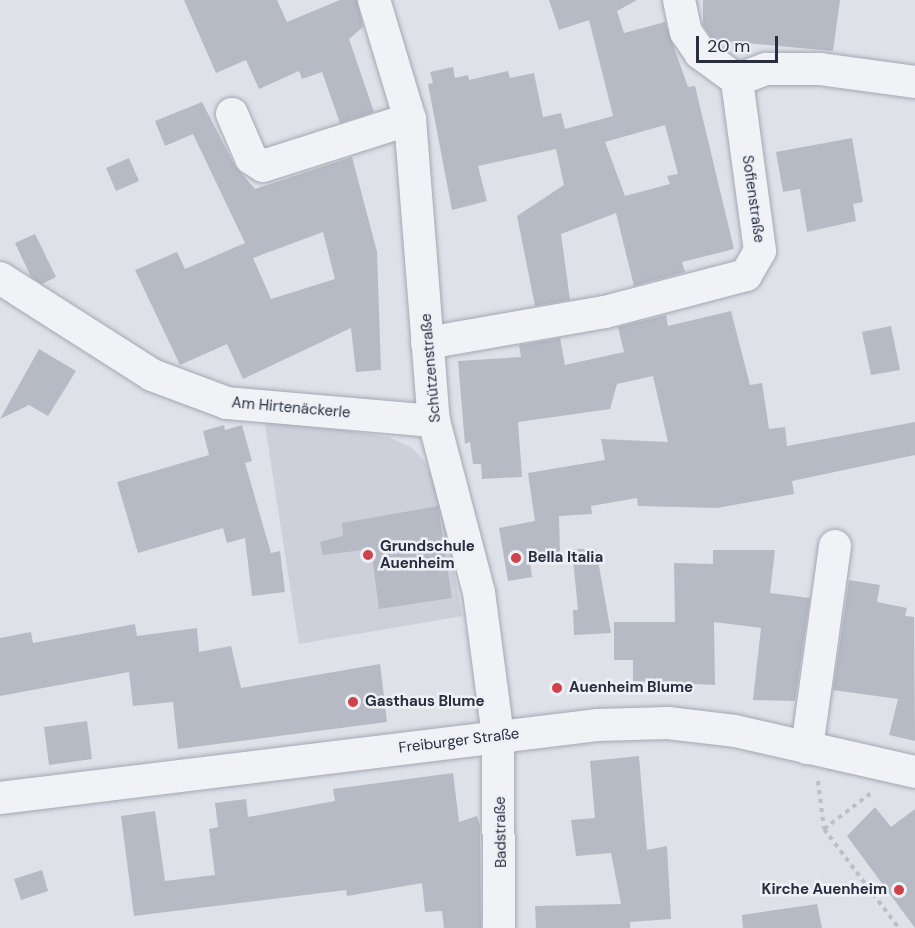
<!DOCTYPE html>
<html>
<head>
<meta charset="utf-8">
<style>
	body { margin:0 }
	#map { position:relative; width:915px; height:928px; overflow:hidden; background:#dee1e8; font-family:"DM Sans",sans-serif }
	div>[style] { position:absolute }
	.built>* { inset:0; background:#cdd0da }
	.building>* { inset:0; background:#b6bac5 }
	.path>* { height:4px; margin-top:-2px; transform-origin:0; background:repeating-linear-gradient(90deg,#bcbfc6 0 4.5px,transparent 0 9px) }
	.roads { filter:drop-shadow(0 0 2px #a3a8b2) drop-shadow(0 0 2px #a3a8b2) }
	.minor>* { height:32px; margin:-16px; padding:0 16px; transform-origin:16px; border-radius:16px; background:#f1f2f6 }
	.dots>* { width:16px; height:16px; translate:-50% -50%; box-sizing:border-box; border:3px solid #eef0f6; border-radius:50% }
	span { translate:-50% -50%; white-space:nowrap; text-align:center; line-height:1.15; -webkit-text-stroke:5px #eef0f6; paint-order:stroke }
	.street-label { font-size:15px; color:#272e3f }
	.poi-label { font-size:15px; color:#272e3f; font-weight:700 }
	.left { translate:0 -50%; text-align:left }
	.right { translate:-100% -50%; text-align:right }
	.scale { position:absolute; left:696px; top:36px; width:82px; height:27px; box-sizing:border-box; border:3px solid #272e3f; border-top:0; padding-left:8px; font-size:18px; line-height:21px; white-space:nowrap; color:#272e3f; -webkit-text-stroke:4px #eef0f6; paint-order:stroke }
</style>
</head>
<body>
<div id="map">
	<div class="built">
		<i style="clip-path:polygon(264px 419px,389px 437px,412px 448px,425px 462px,440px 493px,462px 616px,299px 644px)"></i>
	</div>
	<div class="building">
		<i style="clip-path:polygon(184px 0,277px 0,287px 22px,340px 0,357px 0,363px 27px,349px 39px,374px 112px,340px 123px,322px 72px,302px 79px,299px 71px,259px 89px,246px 60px,216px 73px)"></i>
		<i style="clip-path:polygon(evenodd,549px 0,637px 0,617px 11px,624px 33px,665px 22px,688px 87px,695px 86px,734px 249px,682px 262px,685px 272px,634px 286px,616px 213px,561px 234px,570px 300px,535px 306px,517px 216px,564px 185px,556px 149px,478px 166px,487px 201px,452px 210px,428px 84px,433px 83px,430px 72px,453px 67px,455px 78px,468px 75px,469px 80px,508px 71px,510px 78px,534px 73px,543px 117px,561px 113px,565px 129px,613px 116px,589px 20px,559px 30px,549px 0,665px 125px,678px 174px,667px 176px,670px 184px,625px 196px,605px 142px,665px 125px)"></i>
		<i style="clip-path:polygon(703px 0,840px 0,833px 51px,713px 40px,703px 25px)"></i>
		<i style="clip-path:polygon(evenodd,202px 102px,235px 166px,255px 189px,352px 157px,377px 252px,381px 370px,356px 372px,351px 328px,243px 379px,227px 344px,180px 365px,135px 270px,177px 252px,185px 269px,245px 243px,193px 134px,165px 146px,155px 121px,202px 102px,323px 232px,335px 279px,271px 299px,253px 258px,323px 232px)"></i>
		<i style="clip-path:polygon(852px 138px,863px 202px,853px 204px,856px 221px,807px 232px,800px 189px,783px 192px,776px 152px)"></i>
		<i style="clip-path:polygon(129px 158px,139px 181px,116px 191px,106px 168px)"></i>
		<i style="clip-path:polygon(35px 234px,56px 277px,42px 284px,31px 277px,15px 243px)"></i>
		<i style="clip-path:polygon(731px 311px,750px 385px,762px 383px,769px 429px,785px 427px,787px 446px,915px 422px,915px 455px,792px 481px,794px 494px,717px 508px,638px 506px,637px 498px,591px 506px,592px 514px,559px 516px,560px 553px,529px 557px,532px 577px,508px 581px,499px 528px,535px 521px,528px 473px,605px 460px,601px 439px,668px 442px,653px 376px,617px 384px,610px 409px,518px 422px,522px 477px,482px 479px,481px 464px,473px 464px,470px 442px,465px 444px,458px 361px,521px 357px,519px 345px,560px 338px,565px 365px,624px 352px,618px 327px,666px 315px,668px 326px)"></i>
		<i style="clip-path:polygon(891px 326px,900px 370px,871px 375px,862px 332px)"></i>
		<i style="clip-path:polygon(39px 349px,76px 371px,48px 416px,29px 405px,0 419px)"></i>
		<i style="clip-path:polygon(224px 425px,225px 430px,242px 425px,252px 461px,245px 463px,271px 553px,280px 551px,285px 592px,252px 596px,245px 538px,227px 543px,223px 528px,138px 553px,117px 482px,209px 455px,203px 431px)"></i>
		<i style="clip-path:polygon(438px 506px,452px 598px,379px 609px,371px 549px,323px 555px,320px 542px,343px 536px,342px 523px)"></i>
		<i style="clip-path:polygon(572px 549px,596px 549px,611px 633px,574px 635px,573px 610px,578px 610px)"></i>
		<i style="clip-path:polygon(713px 550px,775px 550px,770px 593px,810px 598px,795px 701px,753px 700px,761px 628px,714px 622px,715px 685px,633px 681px,633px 660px,614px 660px,614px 622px,675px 622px,674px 563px,713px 564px)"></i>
		<i style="clip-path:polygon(849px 580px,880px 585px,877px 602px,907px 608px,905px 616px,914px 617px,915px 741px,889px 735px,898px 699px,833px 690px)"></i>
		<i style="clip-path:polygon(135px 624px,137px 636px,197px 628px,199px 652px,231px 646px,241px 688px,380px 664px,387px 722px,178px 749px,173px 702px,133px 706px,129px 672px,0 696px,0 638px,31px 632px,33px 643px)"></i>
		<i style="clip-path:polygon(87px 721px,92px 759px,49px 765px,44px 727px)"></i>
		<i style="clip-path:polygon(639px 756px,647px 850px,667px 846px,671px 919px,630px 922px,630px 928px,536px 928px,535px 906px,621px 904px,611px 853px,576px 856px,571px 820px,595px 818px,590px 761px)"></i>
		<i style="clip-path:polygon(453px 773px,459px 822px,477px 816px,480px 826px,481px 928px,444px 928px,442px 911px,425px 912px,422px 883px,347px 896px,346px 890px,134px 916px,121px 816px,155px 811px,165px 881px,215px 875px,209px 829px,218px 827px,215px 803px,246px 799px,248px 817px,335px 801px,333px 789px)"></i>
		<i style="clip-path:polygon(875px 807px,891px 827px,915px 809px,915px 928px,847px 836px)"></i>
		<i style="clip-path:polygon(42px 870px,48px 891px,21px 900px,14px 879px)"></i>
		<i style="clip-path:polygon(817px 904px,822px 928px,743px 928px,742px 915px)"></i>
	</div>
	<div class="path">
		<i style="left:818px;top:781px;width:48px;rotate:82.9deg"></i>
		<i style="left:824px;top:829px;width:124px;rotate:52.9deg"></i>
		<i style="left:824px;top:829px;width:59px;rotate:-37.5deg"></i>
	</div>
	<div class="roads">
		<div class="minor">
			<i style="left:374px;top:0;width:124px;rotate:73.2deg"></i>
			<i style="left:410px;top:119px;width:303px;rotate:85.5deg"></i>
			<i style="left:434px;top:421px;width:177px;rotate:75.3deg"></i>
			<i style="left:479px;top:592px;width:146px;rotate:82.5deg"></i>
			<i style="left:498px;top:737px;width:191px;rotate:89.7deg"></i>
			<i style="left:679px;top:0;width:33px;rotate:78deg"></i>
			<i style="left:686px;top:32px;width:25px;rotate:56deg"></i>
			<i style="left:700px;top:53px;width:46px;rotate:36.1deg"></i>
			<i style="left:232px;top:114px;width:48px;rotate:66.6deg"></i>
			<i style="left:251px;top:158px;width:14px;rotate:34deg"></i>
			<i style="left:263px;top:166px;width:154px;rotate:-17.7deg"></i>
			<i style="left:0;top:278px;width:180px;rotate:32.5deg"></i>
			<i style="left:152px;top:375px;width:80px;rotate:20.5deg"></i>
			<i style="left:227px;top:403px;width:208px;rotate:5deg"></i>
			<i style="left:427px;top:343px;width:181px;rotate:-9.9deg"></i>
			<i style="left:605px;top:312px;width:146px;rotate:-14.7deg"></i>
			<i style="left:746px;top:275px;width:28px;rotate:-60deg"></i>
			<i style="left:760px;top:251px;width:173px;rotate:-97.7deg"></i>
			<i style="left:737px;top:80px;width:31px;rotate:-21deg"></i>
			<i style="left:766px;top:69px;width:54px"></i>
			<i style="left:820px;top:69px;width:96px;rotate:7.8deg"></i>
			<i style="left:807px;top:748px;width:204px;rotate:-82.1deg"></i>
			<i style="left:0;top:798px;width:601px;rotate:-6.97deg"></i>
			<i style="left:597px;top:725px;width:71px;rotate:-1.6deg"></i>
			<i style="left:668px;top:723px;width:67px;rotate:6.8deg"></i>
			<i style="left:735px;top:731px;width:185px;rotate:12.8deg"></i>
		</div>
	</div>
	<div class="dots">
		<i style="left:368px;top:555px;background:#ce4249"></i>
		<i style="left:516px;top:558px;background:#ce4249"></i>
		<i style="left:557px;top:688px;background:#ce4249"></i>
		<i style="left:353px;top:702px;background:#ce4249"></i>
		<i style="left:899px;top:890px;background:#ce4249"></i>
	</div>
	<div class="street-label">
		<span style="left:753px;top:199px;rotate:82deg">Sofienstraße</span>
		<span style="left:431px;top:368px;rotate:-95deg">Schützenstraße</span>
		<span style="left:291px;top:408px;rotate:5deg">Am Hirtenäckerle</span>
		<span style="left:459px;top:741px;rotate:-7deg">Freiburger Straße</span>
		<span style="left:501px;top:832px;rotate:-91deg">Badstraße</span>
	</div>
	<div class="poi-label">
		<span class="left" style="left:380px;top:555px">Grundschule<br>Auenheim</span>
		<span class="left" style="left:528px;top:558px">Bella Italia</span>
		<span class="left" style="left:569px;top:688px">Auenheim Blume</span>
		<span class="left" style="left:365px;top:702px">Gasthaus Blume</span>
		<span class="right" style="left:887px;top:890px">Kirche Auenheim</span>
	</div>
	<div class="scale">20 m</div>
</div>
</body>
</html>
